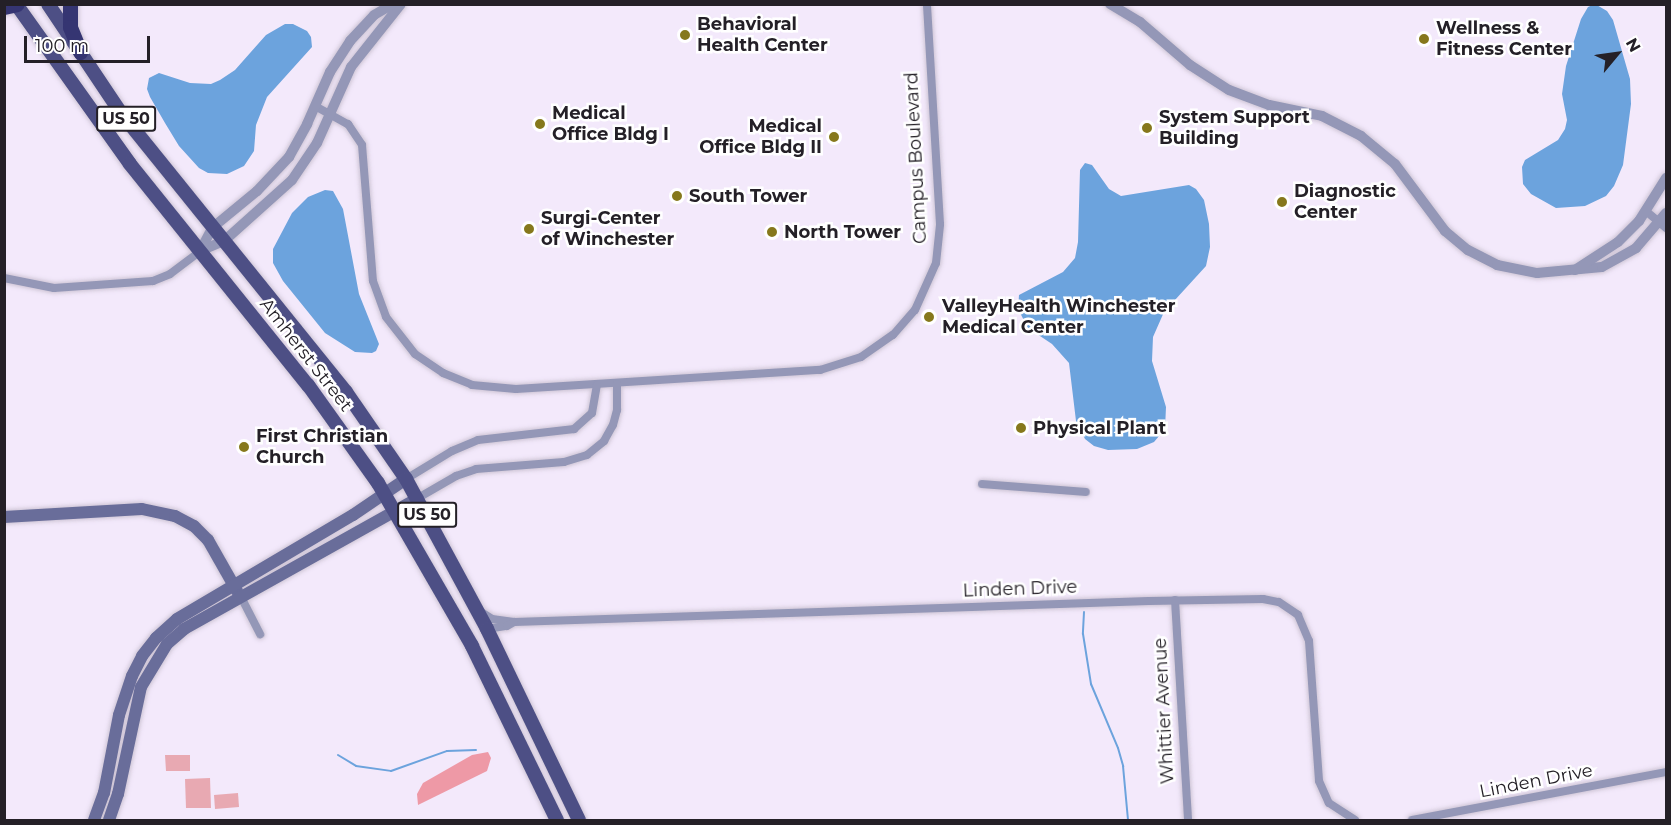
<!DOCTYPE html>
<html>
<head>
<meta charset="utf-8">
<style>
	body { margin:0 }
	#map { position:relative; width:1671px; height:825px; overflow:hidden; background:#f3e9fb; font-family:Montserrat,sans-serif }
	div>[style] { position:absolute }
	.green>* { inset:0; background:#e8a9b2 }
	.forest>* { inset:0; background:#ee99a6 }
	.water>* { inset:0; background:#6ca3dd }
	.stream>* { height:2px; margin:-1px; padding:0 1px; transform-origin:1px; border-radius:1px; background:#6ca3dd }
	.roads { filter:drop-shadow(0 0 2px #cec5d5) drop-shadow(0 0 2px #cec5d5) }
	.minor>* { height:8px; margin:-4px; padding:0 4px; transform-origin:4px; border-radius:4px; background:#9497b7 }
	.tertiary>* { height:10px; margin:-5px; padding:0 5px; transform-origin:5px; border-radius:5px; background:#9497b7 }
	.secondary>* { height:12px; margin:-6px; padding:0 6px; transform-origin:6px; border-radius:6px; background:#696d9a }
	.primary>* { height:14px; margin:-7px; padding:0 7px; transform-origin:7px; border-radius:7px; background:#4d4f85 }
	.motorway>* { height:15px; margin:-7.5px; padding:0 7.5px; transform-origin:7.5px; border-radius:7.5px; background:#353572 }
	.dots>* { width:16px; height:16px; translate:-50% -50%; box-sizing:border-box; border:3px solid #fff; border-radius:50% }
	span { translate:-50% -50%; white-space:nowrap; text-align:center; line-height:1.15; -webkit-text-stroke:5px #fff; paint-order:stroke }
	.shield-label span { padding:2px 4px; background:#fff; border:2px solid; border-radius:4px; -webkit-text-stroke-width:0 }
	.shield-label { font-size:16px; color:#242027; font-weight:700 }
	.poi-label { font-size:18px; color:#242027; font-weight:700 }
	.left { translate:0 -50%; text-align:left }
	.right { translate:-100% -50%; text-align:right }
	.street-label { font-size:18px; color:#242027 }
	.frame { position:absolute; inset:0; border:6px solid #242027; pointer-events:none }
	.north { position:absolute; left:1587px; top:24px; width:60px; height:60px; -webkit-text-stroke:4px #fff; paint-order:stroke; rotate:61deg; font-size:16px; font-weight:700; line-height:24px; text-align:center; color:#242027 }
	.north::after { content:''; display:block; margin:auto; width:21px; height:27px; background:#242027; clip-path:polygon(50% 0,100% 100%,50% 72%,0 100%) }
	.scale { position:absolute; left:24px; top:36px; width:126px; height:27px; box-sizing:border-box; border:3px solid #242027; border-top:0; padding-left:8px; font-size:18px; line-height:21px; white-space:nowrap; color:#242027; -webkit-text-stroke:4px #fff; paint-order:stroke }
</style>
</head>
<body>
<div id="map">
	<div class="green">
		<i style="clip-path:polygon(165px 755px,190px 755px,190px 771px,166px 771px)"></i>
		<i style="clip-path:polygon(210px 778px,211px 808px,186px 808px,185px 779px)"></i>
		<i style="clip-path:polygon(238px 793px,239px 807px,215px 809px,214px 795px)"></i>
	</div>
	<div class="forest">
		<i style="clip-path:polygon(488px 752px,491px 758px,487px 771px,418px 805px,417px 794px,423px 783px,472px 755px)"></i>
	</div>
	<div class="water">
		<i style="clip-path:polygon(1595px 4px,1607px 11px,1613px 20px,1630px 79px,1631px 104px,1623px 165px,1614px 186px,1606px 196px,1585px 206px,1556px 208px,1531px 194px,1523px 184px,1522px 167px,1525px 160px,1558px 140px,1565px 129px,1567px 120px,1562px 94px,1566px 66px,1581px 19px,1588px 7px)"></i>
		<i style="clip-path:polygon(285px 24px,293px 24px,307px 31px,311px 37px,312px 47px,267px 97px,256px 125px,254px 151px,244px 166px,227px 174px,208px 173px,199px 168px,179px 146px,165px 123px,150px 97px,147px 89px,149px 78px,159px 73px,190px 83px,211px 84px,220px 80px,235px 70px,266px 35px)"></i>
		<i style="clip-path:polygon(1085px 163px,1092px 165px,1109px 189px,1121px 196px,1189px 185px,1196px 189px,1204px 200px,1209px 224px,1210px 247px,1206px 266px,1164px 312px,1153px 337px,1152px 361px,1166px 407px,1165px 429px,1154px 442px,1137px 449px,1108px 450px,1094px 446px,1085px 439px,1076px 421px,1069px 363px,1052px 344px,1028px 328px,1018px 309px,1019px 295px,1063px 272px,1075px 258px,1078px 242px,1080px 170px)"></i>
		<i style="clip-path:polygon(325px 190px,333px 191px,343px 209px,359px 294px,379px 344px,376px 351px,372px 353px,355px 352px,325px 333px,283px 281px,273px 263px,273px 249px,292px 213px,308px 197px)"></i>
	</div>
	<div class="stream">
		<i style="left:1084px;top:612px;width:22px;rotate:93deg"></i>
		<i style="left:1083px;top:634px;width:51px;rotate:80.9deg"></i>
		<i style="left:1091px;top:684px;width:69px;rotate:67.1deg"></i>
		<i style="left:1118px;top:748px;width:19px;rotate:74deg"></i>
		<i style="left:1123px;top:766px;width:54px;rotate:84.7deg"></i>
		<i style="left:338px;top:755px;width:21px;rotate:31deg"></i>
		<i style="left:356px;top:766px;width:35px;rotate:8deg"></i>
		<i style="left:391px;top:771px;width:59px;rotate:-19.7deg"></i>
		<i style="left:447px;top:751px;width:29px;rotate:-2deg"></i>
	</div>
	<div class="roads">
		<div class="minor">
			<i style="left:315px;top:106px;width:38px;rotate:29deg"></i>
			<i style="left:348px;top:124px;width:25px;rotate:56deg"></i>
			<i style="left:362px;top:145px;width:136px;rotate:85.4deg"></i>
			<i style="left:373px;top:281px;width:38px;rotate:70deg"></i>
			<i style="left:386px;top:317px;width:47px;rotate:51.9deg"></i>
			<i style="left:415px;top:354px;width:34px;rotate:34deg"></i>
			<i style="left:443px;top:373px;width:31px;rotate:22deg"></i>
			<i style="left:472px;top:385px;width:44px;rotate:5.2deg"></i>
			<i style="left:516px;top:389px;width:305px;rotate:-3.6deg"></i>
			<i style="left:820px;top:370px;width:43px;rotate:-17.6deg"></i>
			<i style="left:861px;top:357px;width:39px;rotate:-35deg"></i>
			<i style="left:893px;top:335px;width:33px;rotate:-49deg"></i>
			<i style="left:915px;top:310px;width:51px;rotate:-65.9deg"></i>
			<i style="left:936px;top:263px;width:39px;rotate:-84deg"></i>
			<i style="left:940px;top:224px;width:220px;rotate:-93.4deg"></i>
			<i style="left:1647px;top:212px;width:25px;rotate:40deg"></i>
			<i style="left:4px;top:278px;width:51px;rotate:11.3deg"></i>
			<i style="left:54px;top:288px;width:99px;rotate:-4deg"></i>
			<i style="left:153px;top:281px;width:18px;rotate:-22deg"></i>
			<i style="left:170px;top:274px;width:38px;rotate:-37deg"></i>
			<i style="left:406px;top:479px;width:54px;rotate:-31.3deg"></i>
			<i style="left:452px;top:451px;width:28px;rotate:-23deg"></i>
			<i style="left:478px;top:440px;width:97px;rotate:-6.5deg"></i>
			<i style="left:574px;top:429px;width:24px;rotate:-42deg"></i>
			<i style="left:592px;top:413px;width:28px;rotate:-80deg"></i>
			<i style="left:982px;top:484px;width:104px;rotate:4.4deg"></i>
			<i style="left:418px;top:498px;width:44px;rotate:-30.1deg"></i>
			<i style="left:456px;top:476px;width:21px;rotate:-19deg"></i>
			<i style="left:476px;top:469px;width:88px;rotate:-4.5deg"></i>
			<i style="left:564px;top:462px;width:24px;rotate:-17deg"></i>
			<i style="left:587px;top:455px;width:22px;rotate:-39deg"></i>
			<i style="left:604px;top:441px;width:18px;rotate:-61deg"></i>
			<i style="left:613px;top:425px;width:16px;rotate:-75deg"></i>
			<i style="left:617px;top:410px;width:26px;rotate:-90deg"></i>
			<i style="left:241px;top:597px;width:42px;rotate:62.8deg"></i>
			<i style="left:1175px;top:600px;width:220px;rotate:86.6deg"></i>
			<i style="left:481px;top:612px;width:13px;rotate:32deg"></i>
			<i style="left:492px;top:619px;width:22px;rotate:8deg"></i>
			<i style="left:514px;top:622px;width:635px;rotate:-1.89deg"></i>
			<i style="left:1149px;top:601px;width:114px;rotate:-1deg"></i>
			<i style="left:1263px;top:599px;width:16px;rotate:11deg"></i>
			<i style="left:1279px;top:602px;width:23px;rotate:34deg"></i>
			<i style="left:1298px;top:615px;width:28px;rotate:67deg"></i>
			<i style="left:1309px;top:641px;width:140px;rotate:85.9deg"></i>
			<i style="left:1319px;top:781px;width:24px;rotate:66deg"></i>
			<i style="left:1329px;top:803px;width:31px;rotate:33deg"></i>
			<i style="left:487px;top:629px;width:20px;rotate:-9deg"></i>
			<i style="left:507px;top:626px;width:8px;rotate:-30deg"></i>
			<i style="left:1412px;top:820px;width:258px;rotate:-10.7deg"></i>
		</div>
		<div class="tertiary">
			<i style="left:1110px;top:4px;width:35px;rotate:31deg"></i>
			<i style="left:1140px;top:22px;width:66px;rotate:40.7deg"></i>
			<i style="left:1190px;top:65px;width:46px;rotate:32.7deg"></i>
			<i style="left:1229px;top:90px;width:43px;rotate:20.6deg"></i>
			<i style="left:1269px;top:105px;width:54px;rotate:11.7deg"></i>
			<i style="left:1322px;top:116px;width:44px;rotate:27.1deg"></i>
			<i style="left:1361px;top:136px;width:44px;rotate:39.5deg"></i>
			<i style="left:1395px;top:164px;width:84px;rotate:53.3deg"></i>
			<i style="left:1445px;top:231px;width:30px;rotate:40deg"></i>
			<i style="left:1468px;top:250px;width:33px;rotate:27deg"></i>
			<i style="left:1497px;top:265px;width:41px;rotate:11.3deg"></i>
			<i style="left:1537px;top:273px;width:65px;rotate:-5.3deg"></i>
			<i style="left:1602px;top:267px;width:39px;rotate:-29deg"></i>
			<i style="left:1636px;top:248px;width:46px;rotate:-49.4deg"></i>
			<i style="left:200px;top:251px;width:26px;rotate:-23deg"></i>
			<i style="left:224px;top:241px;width:91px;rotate:-41.9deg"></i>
			<i style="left:292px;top:180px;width:45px;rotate:-56deg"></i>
			<i style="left:317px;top:143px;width:83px;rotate:-65.9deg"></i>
			<i style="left:351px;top:67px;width:80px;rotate:-51.6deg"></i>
			<i style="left:200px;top:251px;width:26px;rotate:-62deg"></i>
			<i style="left:212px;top:228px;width:58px;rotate:-39.4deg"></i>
			<i style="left:257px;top:191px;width:47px;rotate:-46.7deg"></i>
			<i style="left:289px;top:157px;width:38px;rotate:-61deg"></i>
			<i style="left:307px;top:124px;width:57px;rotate:-66.1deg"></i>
			<i style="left:330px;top:72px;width:37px;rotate:-57deg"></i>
			<i style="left:350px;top:41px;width:35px;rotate:-47deg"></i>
			<i style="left:374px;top:15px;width:22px;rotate:-30deg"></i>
			<i style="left:1575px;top:270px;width:51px;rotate:-33.1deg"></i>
			<i style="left:1618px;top:242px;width:30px;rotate:-45deg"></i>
			<i style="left:1639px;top:221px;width:51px;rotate:-57.9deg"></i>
		</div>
		<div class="secondary">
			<i style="left:4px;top:517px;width:138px;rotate:-3.3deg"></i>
			<i style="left:142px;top:509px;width:34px;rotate:12deg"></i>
			<i style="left:175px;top:516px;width:21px;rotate:28deg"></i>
			<i style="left:194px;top:526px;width:20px;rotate:45deg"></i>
			<i style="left:208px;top:540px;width:59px;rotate:60.4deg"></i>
			<i style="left:94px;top:820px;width:29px;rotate:-70deg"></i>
			<i style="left:104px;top:793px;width:79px;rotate:-79.1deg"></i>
			<i style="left:119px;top:715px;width:41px;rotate:-71.6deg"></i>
			<i style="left:132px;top:676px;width:22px;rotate:-63deg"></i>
			<i style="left:142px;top:656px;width:23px;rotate:-52deg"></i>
			<i style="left:156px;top:638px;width:28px;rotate:-42deg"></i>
			<i style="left:177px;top:619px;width:204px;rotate:-30.6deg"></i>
			<i style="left:353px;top:515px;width:64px;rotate:-34.2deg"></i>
			<i style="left:109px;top:820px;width:28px;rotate:-71deg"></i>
			<i style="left:118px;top:794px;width:109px;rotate:-77.9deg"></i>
			<i style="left:141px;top:687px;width:50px;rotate:-58.8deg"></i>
			<i style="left:167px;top:644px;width:23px;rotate:-41deg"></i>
			<i style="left:184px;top:629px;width:268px;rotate:-29.2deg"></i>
		</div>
		<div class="primary">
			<i style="left:16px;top:4px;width:196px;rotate:54.5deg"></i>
			<i style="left:130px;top:164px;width:284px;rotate:51.2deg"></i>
			<i style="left:308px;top:385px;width:120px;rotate:54.5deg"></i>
			<i style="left:378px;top:483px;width:188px;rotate:60deg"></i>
			<i style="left:472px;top:646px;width:194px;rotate:64deg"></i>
			<i style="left:48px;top:4px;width:131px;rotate:56.2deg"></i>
			<i style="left:121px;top:113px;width:358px;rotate:51.1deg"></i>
			<i style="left:346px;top:392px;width:106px;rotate:55.4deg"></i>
			<i style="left:406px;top:479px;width:170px;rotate:61.6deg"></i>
			<i style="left:487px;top:629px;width:212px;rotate:64.3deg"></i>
		</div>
		<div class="motorway">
			<i style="left:70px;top:4px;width:23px;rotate:90deg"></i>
			<i style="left:70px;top:27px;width:27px;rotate:68deg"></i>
			<i style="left:4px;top:7px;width:13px;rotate:-13deg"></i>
		</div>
	</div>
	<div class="dots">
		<i style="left:685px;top:35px;background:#86781c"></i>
		<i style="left:1424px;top:39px;background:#86781c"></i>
		<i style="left:540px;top:124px;background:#86781c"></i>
		<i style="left:1147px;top:128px;background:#86781c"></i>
		<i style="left:834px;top:137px;background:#86781c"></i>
		<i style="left:677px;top:196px;background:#86781c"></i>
		<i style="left:1282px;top:202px;background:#86781c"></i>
		<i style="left:529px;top:229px;background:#86781c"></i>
		<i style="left:772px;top:232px;background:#86781c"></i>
		<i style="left:929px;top:317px;background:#86781c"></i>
		<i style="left:1021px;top:428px;background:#86781c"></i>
		<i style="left:244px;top:447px;background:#86781c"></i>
	</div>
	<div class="shield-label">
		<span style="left:126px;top:119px">US 50</span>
		<span style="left:427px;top:515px">US 50</span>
	</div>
	<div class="poi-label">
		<span class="left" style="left:697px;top:35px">Behavioral<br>Health Center</span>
		<span class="left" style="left:1436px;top:39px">Wellness &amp;<br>Fitness Center</span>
		<span class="left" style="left:552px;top:124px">Medical<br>Office Bldg I</span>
		<span class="left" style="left:1159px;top:128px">System Support<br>Building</span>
		<span class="right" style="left:822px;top:137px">Medical<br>Office Bldg II</span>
		<span class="left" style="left:1294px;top:202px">Diagnostic<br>Center</span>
		<span class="left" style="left:689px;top:196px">South Tower</span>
		<span class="left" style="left:541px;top:229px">Surgi-Center<br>of Winchester</span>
		<span class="left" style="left:784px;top:232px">North Tower</span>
		<span class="left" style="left:942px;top:317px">ValleyHealth Winchester<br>Medical Center</span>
		<span class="left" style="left:1033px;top:428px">Physical Plant</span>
		<span class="left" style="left:256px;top:447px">First Christian<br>Church</span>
	</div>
	<div class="street-label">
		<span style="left:916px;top:158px;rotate:-93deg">Campus Boulevard</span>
		<span style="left:306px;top:355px;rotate:52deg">Amherst Street</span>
		<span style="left:1020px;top:589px;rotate:-2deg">Linden Drive</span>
		<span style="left:1164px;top:711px;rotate:-93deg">Whittier Avenue</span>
		<span style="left:1536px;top:781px;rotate:-11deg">Linden Drive</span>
	</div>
	<div class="frame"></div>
	<div class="north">N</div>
	<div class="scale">100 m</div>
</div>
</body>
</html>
